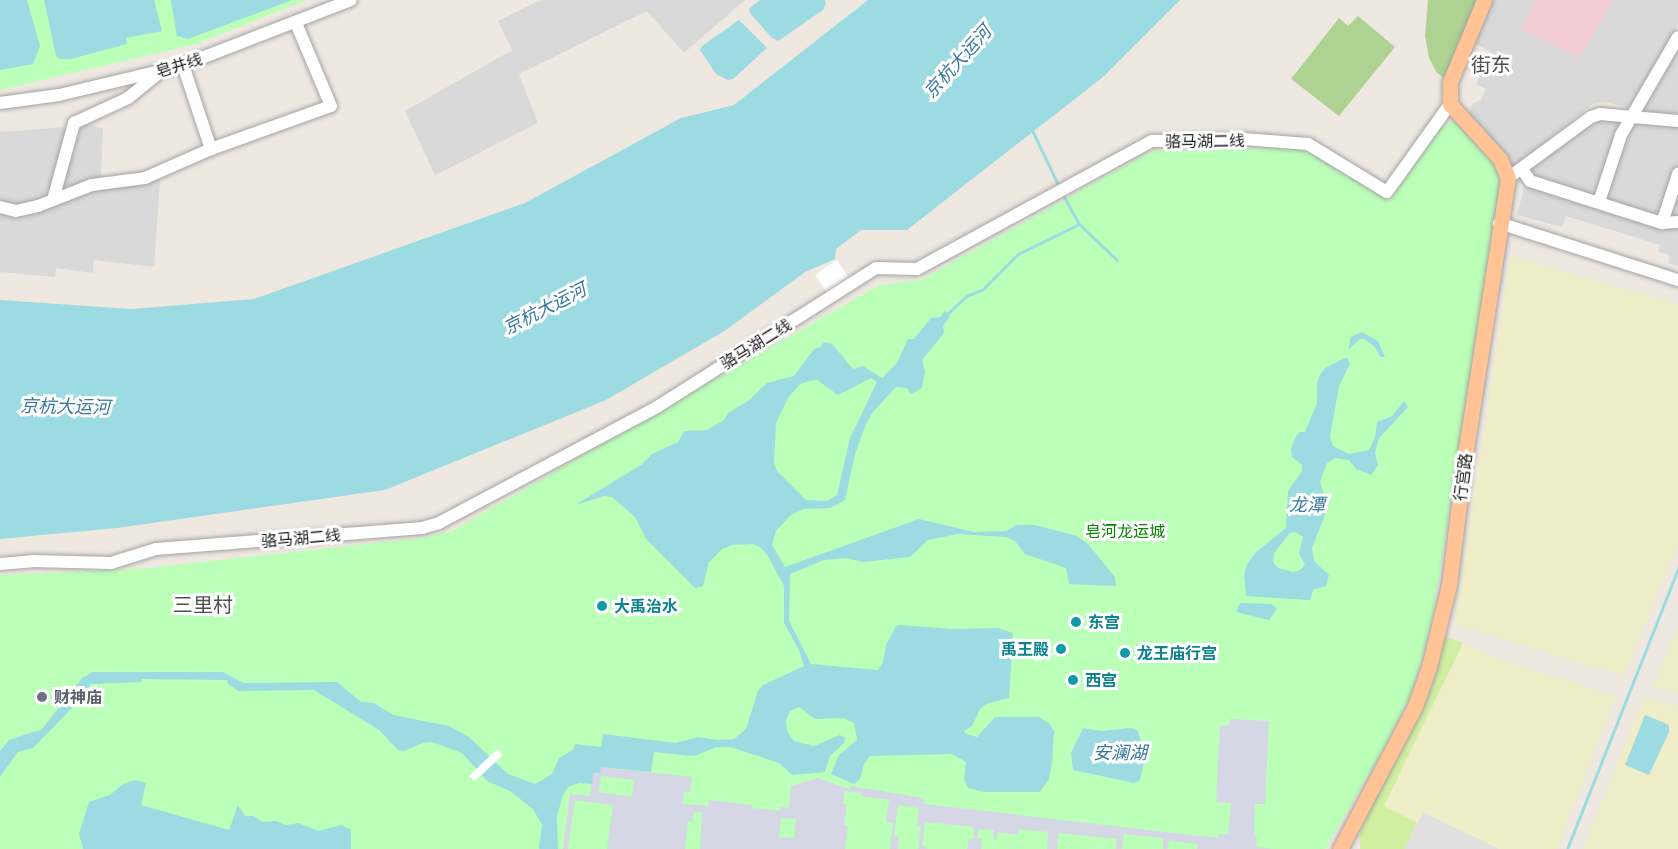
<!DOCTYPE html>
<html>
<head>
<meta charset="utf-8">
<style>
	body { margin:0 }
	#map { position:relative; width:1678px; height:849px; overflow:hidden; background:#efe8e1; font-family:"Asap Condensed","Noto Sans SC",sans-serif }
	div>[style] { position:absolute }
	.residential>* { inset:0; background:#dad9d9 }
	.commercial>* { inset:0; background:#f2cdd1 }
	.farmland>* { inset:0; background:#f0eec9 }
	.grass>* { inset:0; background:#d1efa0 }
	.forest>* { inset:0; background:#add291 }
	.park>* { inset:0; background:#bbffb8 }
	.parking>* { inset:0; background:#e0e0e0 }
	.plaza>* { inset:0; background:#d5d7e5 }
	.water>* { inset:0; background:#9cdbe1 }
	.pier>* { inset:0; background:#fff }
	.stream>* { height:3px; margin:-1.5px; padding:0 1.5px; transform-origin:1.5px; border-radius:1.5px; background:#9cdbe1 }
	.roads { filter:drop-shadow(0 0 2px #a3a3a3) drop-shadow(0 0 2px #a3a3a3) }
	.minor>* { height:12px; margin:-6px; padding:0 6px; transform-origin:6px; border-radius:6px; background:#fff }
	.major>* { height:15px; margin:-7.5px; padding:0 7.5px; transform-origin:7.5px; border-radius:7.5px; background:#ffc395 }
	.dots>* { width:16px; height:16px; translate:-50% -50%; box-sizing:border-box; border:3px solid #fff; border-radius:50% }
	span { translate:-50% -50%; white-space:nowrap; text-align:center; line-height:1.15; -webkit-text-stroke:6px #fff; paint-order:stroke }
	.street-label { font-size:16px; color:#1c1c1c }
	.park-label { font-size:16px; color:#078401 }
	.culture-label { font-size:16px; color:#0d838f; font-weight:700 }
	.left { translate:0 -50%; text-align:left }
	.right { translate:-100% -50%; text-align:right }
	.worship-label { font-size:16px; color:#5b616d; font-weight:700 }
	.water-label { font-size:18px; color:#39789c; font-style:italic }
	.quarter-label { font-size:20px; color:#4f4f4f }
</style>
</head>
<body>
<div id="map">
	<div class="residential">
		<i style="clip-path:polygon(541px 0,745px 0,684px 53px,647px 11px,519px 74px,538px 123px,435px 175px,405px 111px,512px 50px,498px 21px)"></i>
		<i style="clip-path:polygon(1492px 0,1536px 0,1522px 30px,1580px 58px,1613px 0,1678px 0,1678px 24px,1631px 108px,1605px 102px,1593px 104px,1512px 169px,1468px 117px,1472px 104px,1481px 100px,1486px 89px,1476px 84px,1491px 52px,1472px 42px)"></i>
		<i style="clip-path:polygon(1678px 45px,1678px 266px,1668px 263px,1670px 255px,1658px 252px,1660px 245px,1566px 216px,1562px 227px,1517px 215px,1529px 168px,1598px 120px,1633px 121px)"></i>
		<i style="clip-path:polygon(94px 125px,103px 129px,101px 180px,146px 170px,158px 164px,161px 167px,154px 267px,94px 260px,93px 273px,56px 268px,55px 277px,0 272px,0 132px)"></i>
	</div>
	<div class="commercial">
		<i style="clip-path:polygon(1536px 0,1613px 0,1580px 58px,1521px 30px)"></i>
	</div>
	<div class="farmland">
		<i style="clip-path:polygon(1510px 256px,1678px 304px,1678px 542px,1624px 676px,1455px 624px)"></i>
		<i style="clip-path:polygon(1678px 627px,1678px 692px,1654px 687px)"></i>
		<i style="clip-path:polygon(1463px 643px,1493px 657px,1616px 696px,1557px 849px,1499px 849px,1423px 813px,1417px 823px,1384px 806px)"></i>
		<i style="clip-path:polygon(1644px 698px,1678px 706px,1678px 849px,1583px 849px)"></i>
	</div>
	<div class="grass">
		<i style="clip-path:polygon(1444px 636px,1463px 643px,1384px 806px,1417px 823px,1405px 849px,1360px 849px,1360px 834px,1366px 816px,1432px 686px)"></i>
	</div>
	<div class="forest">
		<i style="clip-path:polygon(1428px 0,1478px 0,1444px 78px,1437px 73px,1429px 58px,1425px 36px)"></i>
		<i style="clip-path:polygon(1358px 16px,1395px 47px,1339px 116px,1291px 79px,1339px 18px,1348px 26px)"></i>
	</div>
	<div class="park">
		<i style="clip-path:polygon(0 0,307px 0,196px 44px,0 90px)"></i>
		<i style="clip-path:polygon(1455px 121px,1494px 160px,1500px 173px,1501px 183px,1432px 621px,1414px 688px,1381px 754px,1325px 849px,0 849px,0 575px,137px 569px,421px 538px,452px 531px,879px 285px,921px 280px,1151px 151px,1296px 148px,1328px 160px,1390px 201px,1436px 130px)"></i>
	</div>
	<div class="parking">
		<i style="clip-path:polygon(1423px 812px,1499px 849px,1405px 849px)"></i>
	</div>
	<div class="plaza">
		<i style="clip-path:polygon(evenodd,1230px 719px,1269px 721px,1265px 804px,1255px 804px,1254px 836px,1257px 837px,1256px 847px,1274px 849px,1197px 849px,1197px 844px,1169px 841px,1167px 849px,1163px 849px,1163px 838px,1124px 834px,1122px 849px,1116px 849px,1117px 839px,1059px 833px,1057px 849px,1047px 849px,1048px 832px,1019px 829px,1018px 835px,998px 832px,997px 840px,993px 839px,994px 830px,979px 829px,977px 838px,982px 839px,981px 849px,967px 849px,969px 839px,973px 839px,974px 827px,925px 822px,922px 846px,929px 849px,918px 849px,921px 826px,917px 825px,919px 808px,898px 805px,894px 836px,899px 837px,898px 849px,890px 849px,893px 823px,886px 822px,889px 800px,861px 796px,861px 793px,845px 791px,843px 804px,847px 804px,844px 825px,848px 826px,845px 849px,700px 849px,702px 813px,694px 811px,692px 821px,688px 821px,685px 849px,607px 849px,613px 805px,575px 800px,568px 849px,563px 849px,570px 794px,590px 796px,593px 772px,600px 767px,692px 777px,690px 792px,684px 792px,683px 804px,708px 806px,709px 800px,752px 805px,752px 808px,779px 811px,780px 807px,789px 808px,791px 786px,818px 778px,849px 789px,851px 786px,923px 798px,924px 804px,1218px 838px,1219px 834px,1228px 834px,1231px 803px,1216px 802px,1220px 725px,1229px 725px,1230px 719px,601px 776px,634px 780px,632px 797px,599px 792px,601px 776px,1230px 719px,781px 818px,796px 819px,794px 838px,779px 837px,781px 818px)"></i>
	</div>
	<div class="water">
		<i style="clip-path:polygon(0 0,27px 0,40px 46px,33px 64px,0 70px)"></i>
		<i style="clip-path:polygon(44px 0,154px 0,162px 31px,126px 38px,127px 44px,71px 59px,60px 59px,56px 56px)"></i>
		<i style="clip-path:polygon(171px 0,292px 0,188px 39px,177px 36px)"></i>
		<i style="clip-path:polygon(760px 0,825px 0,826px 3px,823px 10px,778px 41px,772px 38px,750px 13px,749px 9px)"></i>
		<i style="clip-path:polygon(868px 0,1180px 0,1103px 77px,907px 230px,861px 230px,836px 249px,835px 259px,805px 272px,726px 330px,606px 400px,385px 490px,117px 528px,0 539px,0 300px,131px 309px,254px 299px,525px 203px,681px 118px,734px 105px)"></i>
		<i style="clip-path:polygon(739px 20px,767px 48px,733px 79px,728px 80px,716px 74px,700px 50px,702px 46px)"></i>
		<i style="clip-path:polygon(evenodd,945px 311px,950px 316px,943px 326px,944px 333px,922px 360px,925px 371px,922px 388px,911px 394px,907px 388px,896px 387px,873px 412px,866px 424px,855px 454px,845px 500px,830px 508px,804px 509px,791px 515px,776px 531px,772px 545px,785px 567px,919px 519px,974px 532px,1006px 531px,1016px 525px,1035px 525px,1077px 536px,1088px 544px,1115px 577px,1116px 586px,1069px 584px,1066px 568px,1025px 554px,1015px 541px,1006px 537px,958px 534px,928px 540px,910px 557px,863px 562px,846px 558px,824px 560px,790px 574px,789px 621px,811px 664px,878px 670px,883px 663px,886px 645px,896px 626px,900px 625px,952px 629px,998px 628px,1013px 633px,1009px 698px,986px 704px,980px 709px,972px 726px,964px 731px,966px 734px,977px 737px,995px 717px,1039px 717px,1050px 724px,1054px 731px,1052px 764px,1049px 779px,1040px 792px,984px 792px,968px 788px,964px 779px,966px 762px,952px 754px,870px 756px,864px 764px,860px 779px,854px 784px,831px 774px,839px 755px,857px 740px,854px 723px,843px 718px,815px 719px,799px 707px,790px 711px,786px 720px,787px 731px,794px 741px,814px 746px,840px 735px,845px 738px,844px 743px,830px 756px,825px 772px,792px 775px,779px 763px,730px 747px,717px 747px,694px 756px,654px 752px,651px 772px,601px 767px,600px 773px,593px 773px,592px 784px,579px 783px,568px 787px,563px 795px,557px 816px,558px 849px,539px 849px,542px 825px,533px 809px,510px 791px,487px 781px,462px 753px,432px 742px,423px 743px,404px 751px,398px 750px,379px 730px,314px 690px,238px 691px,228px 684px,227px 680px,142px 679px,141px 682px,91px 684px,74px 706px,33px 748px,18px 752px,0 777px,0 751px,9px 740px,42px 729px,82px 678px,93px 672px,223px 672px,243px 683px,337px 682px,361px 702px,374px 703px,393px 715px,449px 726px,469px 737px,508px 774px,535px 784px,552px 774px,559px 758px,573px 750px,575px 744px,601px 747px,603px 734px,676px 743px,698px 737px,717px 740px,734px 739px,746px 729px,758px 691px,763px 685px,804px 666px,799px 650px,784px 623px,784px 586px,768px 556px,760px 547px,752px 544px,732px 545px,722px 549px,709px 562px,703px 586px,695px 588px,646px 539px,635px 517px,612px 497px,604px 496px,575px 505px,641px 465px,652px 454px,678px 442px,684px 431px,707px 430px,724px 420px,728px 413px,748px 401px,767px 383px,794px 376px,814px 349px,820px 347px,824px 342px,832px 344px,853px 369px,863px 366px,882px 378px,897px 363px,908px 339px,914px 339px,931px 318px,940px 317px,945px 311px,871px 378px,877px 382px,850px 438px,837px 495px,827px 501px,806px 500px,777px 471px,774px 464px,776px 423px,788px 398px,800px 384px,809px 381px,817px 380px,838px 395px,871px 378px)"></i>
		<i style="clip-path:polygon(1362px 332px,1378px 341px,1385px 357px,1380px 357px,1375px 347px,1364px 339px,1360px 339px,1348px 350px,1351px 337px)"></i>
		<i style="clip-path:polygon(evenodd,1347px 357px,1350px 364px,1339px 386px,1330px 437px,1333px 446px,1349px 454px,1369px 450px,1375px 437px,1377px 422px,1392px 416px,1404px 401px,1408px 407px,1379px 438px,1375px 453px,1378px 465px,1371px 475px,1356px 469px,1349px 460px,1335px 458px,1327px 463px,1320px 482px,1328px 507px,1312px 548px,1314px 561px,1329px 575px,1326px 586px,1313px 590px,1310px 600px,1246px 596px,1244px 574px,1247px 564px,1256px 552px,1286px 528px,1288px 491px,1302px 471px,1302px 465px,1292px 457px,1291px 449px,1296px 436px,1300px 432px,1305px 432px,1317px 403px,1317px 383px,1320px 375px,1325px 368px,1347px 357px,1295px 532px,1303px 537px,1299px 553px,1305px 565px,1300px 570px,1293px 572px,1278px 568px,1273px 562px,1274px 553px,1290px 533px,1295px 532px)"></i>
		<i style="clip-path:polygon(1240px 603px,1271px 604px,1277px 608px,1269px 620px,1236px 612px)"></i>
		<i style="clip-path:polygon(1645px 715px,1665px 723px,1669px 726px,1669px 732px,1649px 775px,1625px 765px)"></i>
		<i style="clip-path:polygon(1083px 728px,1101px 731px,1131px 728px,1138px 731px,1145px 757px,1140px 780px,1134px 783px,1073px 770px,1071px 753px)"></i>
		<i style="clip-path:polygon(135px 780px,146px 783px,141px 805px,229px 830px,238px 805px,245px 816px,254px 816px,262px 822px,276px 821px,286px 825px,299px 823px,318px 831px,342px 825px,351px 830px,351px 849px,83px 849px,79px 834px,89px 802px,110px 795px,123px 784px)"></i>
	</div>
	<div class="pier">
		<i style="clip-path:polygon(837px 260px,850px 280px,828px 294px,815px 275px)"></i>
		<i style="clip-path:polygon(497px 749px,503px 755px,475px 781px,469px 776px)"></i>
	</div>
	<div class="stream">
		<i style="left:1032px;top:130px;width:65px;rotate:64.6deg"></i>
		<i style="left:1079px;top:224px;width:52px;rotate:43.5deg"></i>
		<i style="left:947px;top:314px;width:26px;rotate:-43deg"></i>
		<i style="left:966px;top:296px;width:17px;rotate:-21deg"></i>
		<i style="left:982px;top:290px;width:51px;rotate:-45deg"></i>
		<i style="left:1018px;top:254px;width:68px;rotate:-26.2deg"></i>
		<i style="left:1079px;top:224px;width:33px;rotate:-119deg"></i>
		<i style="left:1567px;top:849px;width:302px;rotate:-68.4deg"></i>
	</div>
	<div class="roads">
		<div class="minor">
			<i style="left:183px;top:65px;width:89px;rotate:71.6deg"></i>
			<i style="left:0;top:103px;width:60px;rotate:-7.7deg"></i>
			<i style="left:59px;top:95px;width:125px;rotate:-13.4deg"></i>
			<i style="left:181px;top:66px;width:182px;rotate:-21.2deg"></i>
			<i style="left:1522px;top:169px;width:14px;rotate:56deg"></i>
			<i style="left:1530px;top:181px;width:139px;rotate:17.7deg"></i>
			<i style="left:1662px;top:223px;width:16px;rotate:-4deg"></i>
			<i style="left:1508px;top:178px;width:103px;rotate:-36.3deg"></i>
			<i style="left:1591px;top:117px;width:9px;rotate:-18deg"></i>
			<i style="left:1600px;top:114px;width:78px;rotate:5.1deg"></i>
			<i style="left:53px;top:200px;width:80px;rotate:-74.7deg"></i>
			<i style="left:74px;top:123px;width:60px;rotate:-24.8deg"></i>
			<i style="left:128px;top:98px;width:41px;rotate:-39.1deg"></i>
			<i style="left:1599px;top:202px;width:71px;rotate:-71.8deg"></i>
			<i style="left:1621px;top:135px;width:113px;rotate:-59.8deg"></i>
			<i style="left:0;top:207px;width:16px;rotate:14deg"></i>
			<i style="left:16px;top:211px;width:23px;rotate:-13deg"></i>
			<i style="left:38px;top:206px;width:58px;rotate:-21.3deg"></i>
			<i style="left:92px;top:185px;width:53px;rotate:-7.5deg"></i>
			<i style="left:145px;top:178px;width:72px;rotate:-23.7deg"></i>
			<i style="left:211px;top:149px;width:127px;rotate:-19.7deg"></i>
			<i style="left:331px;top:106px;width:90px;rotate:-112.9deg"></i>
			<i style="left:1499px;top:223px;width:188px;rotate:17.7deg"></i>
			<i style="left:1662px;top:223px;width:52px;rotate:-71.9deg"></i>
			<i style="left:0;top:564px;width:32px;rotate:-5deg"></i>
			<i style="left:32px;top:561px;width:79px;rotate:1.5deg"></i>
			<i style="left:111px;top:563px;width:47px;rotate:-17.3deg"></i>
			<i style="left:156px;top:549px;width:267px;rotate:-4.5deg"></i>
			<i style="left:422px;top:528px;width:18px;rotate:-16deg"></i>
			<i style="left:439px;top:523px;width:247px;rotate:-28deg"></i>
			<i style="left:657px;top:407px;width:259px;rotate:-32.4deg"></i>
			<i style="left:876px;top:268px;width:41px;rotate:1.4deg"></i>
			<i style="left:917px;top:269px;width:268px;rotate:-28.6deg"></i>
			<i style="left:1152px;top:141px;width:92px;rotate:-1.2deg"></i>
			<i style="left:1244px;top:139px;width:64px;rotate:4.5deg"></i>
			<i style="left:1308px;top:144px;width:92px;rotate:31.3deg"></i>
			<i style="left:1387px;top:192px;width:108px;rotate:-54.4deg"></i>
		</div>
		<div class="major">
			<i style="left:1340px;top:849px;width:161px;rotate:-62.3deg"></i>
			<i style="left:1415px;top:706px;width:41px;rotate:-70.3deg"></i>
			<i style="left:1429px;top:667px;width:84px;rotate:-76.3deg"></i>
			<i style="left:1449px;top:585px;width:137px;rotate:-82.9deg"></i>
			<i style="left:1466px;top:449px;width:274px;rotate:-81.2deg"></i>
			<i style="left:1508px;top:178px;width:21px;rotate:-113deg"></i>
			<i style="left:1500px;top:159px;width:74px;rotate:-132.3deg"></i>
			<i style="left:1450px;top:104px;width:22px;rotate:-90deg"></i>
			<i style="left:1450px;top:82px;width:89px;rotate:-67.5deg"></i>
		</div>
	</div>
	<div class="dots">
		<i style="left:602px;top:606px;background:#0f9aa8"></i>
		<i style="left:1076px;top:622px;background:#0f9aa8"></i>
		<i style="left:1061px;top:649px;background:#0f9aa8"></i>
		<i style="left:1125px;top:653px;background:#0f9aa8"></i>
		<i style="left:1073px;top:680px;background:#0f9aa8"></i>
		<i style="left:42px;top:697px;background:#6b7280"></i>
	</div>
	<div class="street-label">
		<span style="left:179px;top:65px;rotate:-17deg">皂井线</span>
		<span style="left:1205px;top:141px;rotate:-1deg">骆马湖二线</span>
		<span style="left:756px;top:344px;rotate:-32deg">骆马湖二线</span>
		<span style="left:1463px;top:477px;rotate:-83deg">行宫路</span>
		<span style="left:301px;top:538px;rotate:-5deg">骆马湖二线</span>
	</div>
	<div class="park-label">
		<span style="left:1125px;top:531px">皂河龙运城</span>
	</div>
	<div class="culture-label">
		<span class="left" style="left:614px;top:606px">大禹治水</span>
		<span class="left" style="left:1088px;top:622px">东宫</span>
		<span class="right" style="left:1049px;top:649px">禹王殿</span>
		<span class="left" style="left:1137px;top:653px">龙王庙行宫</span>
		<span class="left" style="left:1085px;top:680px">西宫</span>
	</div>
	<div class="worship-label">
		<span class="left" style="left:54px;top:697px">财神庙</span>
	</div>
	<div class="water-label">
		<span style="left:958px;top:62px;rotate:-48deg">京杭大运河</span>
		<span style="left:545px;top:309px;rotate:-27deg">京杭大运河</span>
		<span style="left:65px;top:407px;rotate:1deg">京杭大运河</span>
		<span style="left:1307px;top:505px">龙潭</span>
		<span style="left:1120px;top:753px">安澜湖</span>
	</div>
	<div class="quarter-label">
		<span style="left:1491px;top:64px">街东</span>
		<span style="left:203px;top:604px">三里村</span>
	</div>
</div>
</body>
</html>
